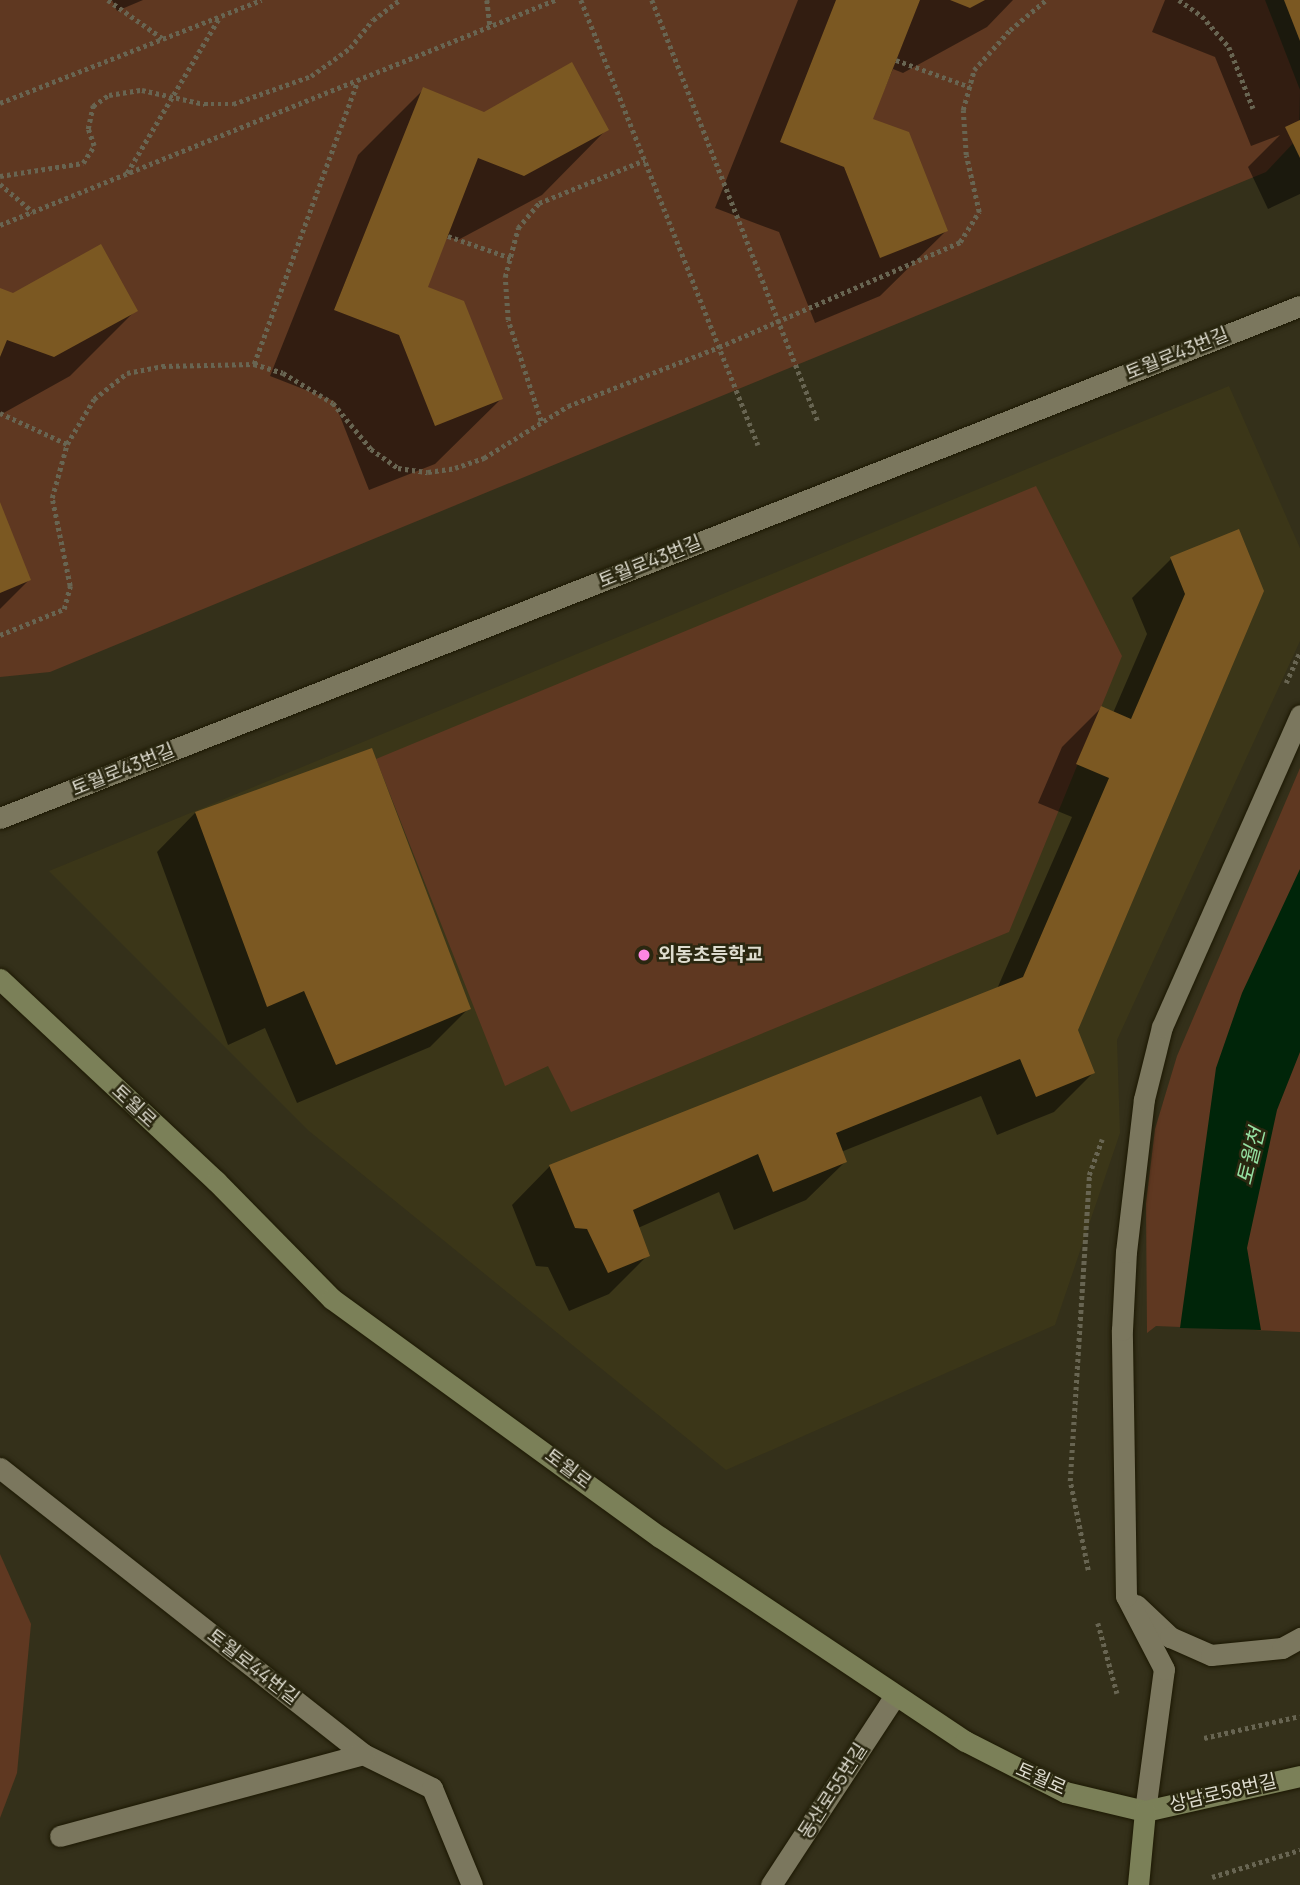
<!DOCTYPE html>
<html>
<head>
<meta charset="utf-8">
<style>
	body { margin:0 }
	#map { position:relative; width:1300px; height:1885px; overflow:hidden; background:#34301a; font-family:Manrope,"Noto Sans KR",sans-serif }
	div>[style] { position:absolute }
	.built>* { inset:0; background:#3b3618 }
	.green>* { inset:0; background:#5f3821 }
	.water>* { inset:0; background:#002509 }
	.shadow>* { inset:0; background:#0007 }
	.building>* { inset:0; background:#7b5822 }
	.path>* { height:4.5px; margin-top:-2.25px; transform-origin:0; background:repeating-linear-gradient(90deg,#686552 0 3.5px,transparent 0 7px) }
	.roads { filter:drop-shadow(0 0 2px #1c1803) drop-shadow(0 0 2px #1c1803) }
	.lane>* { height:21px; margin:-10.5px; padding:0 10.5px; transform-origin:10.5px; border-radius:10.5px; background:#7b775e }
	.street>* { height:21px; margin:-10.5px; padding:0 10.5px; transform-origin:10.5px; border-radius:10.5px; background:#7b775e }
	.secondary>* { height:21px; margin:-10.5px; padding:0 10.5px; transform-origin:10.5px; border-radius:10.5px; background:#7b8058 }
	.dots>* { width:19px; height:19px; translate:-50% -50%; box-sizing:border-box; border:4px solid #2a2710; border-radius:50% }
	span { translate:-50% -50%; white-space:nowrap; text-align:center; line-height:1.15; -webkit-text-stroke:5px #2a2710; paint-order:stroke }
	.street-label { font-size:19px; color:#dedccf }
	.poi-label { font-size:19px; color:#dedccf; font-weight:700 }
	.left { translate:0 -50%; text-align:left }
	.water-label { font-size:21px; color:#95e0a2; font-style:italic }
</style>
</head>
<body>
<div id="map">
	<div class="built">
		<i style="clip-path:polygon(1229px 386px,1300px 548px,1300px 641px,1117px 1040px,1120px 1133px,1055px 1325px,726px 1470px,309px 1131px,49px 871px)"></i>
	</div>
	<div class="green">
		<i style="clip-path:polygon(0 0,1265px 0,1300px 90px,1299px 137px,1266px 172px,50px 672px,0 677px)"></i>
		<i style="clip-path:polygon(1036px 486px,1122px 656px,1009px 932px,571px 1112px,548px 1066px,505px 1086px,376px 759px)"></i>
		<i style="clip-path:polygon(1300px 768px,1300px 1332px,1156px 1326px,1147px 1333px,1146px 1203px,1155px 1129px,1177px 1056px)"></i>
		<i style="clip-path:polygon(0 1554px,31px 1624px,17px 1773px,0 1818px)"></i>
	</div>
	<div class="water">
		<i style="clip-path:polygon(1300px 869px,1300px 1052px,1277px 1110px,1247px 1248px,1261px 1330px,1180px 1328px,1216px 1068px,1242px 993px)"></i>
	</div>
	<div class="shadow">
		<i style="clip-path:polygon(112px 0,143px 0,117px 11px)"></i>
		<i style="clip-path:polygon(798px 0,1013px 0,987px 27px,903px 73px,893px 69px,871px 120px,946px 231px,880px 296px,815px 323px,779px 232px,715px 208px)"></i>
		<i style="clip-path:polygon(1165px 0,1300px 0,1300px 194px,1268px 209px,1248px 167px,1280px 135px,1251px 146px,1215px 57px,1152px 32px)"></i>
		<i style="clip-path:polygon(424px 89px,484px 113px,607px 129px,542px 195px,458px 240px,446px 236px,426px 288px,501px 399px,435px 464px,369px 490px,334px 401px,270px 376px,358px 155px)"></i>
		<i style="clip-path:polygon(0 290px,13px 295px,135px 311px,70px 376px,0 415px)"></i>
		<i style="clip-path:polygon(0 506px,29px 580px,0 609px)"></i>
		<i style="clip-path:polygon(1238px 531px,1076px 1030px,1093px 1073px,1054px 1112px,997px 1135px,981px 1096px,841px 1152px,845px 1162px,806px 1200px,734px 1230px,719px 1192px,638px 1228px,648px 1255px,609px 1294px,569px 1311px,548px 1267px,536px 1266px,512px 1205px,550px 1166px,997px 989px,1072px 817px,1038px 803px,1062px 747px,1101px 708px,1113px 713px,1147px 634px,1132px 598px,1171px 559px)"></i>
		<i style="clip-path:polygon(195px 813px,469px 1008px,430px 1047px,297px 1103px,265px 1028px,228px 1045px,157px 852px)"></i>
	</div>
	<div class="building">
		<i style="clip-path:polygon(836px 0,920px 0,873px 119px,909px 132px,948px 231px,880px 258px,844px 167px,780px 142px)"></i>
		<i style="clip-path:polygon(950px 0,985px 0,970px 8px)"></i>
		<i style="clip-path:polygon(1284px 0,1300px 0,1300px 41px)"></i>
		<i style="clip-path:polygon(572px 62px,609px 130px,524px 176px,478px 158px,428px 287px,464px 301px,503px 399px,435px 426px,399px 335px,334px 310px,423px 87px,484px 112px)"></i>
		<i style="clip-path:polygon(1300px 120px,1300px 158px,1285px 127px)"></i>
		<i style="clip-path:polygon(101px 244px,138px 311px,54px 357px,7px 340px,0 357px,0 288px,13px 293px)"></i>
		<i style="clip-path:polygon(0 502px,31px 580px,0 593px)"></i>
		<i style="clip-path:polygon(1239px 529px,1264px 591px,1078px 1030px,1095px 1073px,1036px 1097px,1020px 1059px,836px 1133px,847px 1162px,773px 1192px,758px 1154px,633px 1210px,650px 1256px,608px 1273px,587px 1229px,575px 1228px,549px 1165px,1023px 977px,1109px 778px,1076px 764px,1101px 706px,1131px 719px,1185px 594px,1170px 557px)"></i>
		<i style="clip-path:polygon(372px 748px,471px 1009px,336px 1065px,304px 991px,267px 1007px,195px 812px)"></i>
	</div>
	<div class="path">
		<i style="left:108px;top:0;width:66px;rotate:35.1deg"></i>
		<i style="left:487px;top:0;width:26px;rotate:83deg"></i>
		<i style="left:581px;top:0;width:479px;rotate:68.3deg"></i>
		<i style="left:652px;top:0;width:453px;rotate:68.5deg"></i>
		<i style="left:1179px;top:0;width:28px;rotate:35deg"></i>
		<i style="left:1202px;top:16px;width:41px;rotate:48.9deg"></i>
		<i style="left:1229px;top:47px;width:66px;rotate:68.5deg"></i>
		<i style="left:896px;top:60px;width:79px;rotate:20deg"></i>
		<i style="left:0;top:103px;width:281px;rotate:-21.5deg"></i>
		<i style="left:127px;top:173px;width:180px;rotate:-59.3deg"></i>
		<i style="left:0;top:176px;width:84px;rotate:-8.9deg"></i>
		<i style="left:83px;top:163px;width:20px;rotate:-57deg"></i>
		<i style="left:94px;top:146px;width:18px;rotate:-109deg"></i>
		<i style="left:88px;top:129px;width:24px;rotate:-78deg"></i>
		<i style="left:93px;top:106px;width:19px;rotate:-35deg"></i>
		<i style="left:109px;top:95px;width:33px;rotate:-9deg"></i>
		<i style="left:142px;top:90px;width:64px;rotate:12.7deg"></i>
		<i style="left:204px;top:104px;width:29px"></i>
		<i style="left:233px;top:104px;width:83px;rotate:-19.7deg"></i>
		<i style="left:311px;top:76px;width:48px;rotate:-35.7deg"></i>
		<i style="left:350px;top:48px;width:36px;rotate:-51deg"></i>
		<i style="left:373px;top:20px;width:34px;rotate:-37deg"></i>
		<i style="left:0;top:184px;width:43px;rotate:40.3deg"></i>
		<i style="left:0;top:225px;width:599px;rotate:-22.07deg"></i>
		<i style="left:448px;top:236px;width:67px;rotate:19.2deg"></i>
		<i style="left:254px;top:364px;width:300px;rotate:-69.9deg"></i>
		<i style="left:0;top:413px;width:74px;rotate:24.8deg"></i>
		<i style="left:541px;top:421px;width:106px;rotate:-108.1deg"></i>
		<i style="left:508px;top:320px;width:43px;rotate:-94deg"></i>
		<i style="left:505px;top:277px;width:51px;rotate:-75.1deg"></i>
		<i style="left:518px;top:228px;width:33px;rotate:-50deg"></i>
		<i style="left:539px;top:203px;width:114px;rotate:-22.1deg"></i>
		<i style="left:0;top:635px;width:69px;rotate:-22.1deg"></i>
		<i style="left:64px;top:609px;width:24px;rotate:-75deg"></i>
		<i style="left:70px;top:586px;width:90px;rotate:-101.6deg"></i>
		<i style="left:52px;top:498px;width:56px;rotate:-74.5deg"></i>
		<i style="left:67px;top:444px;width:52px;rotate:-59deg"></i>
		<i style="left:94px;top:399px;width:42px;rotate:-38.2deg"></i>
		<i style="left:127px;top:373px;width:36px;rotate:-11deg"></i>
		<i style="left:162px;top:366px;width:92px;rotate:-1.2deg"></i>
		<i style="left:254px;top:364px;width:30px;rotate:17deg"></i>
		<i style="left:283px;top:373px;width:58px;rotate:31deg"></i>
		<i style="left:333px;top:403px;width:60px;rotate:50.4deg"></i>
		<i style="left:371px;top:449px;width:33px;rotate:35deg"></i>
		<i style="left:398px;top:468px;width:30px;rotate:8deg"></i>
		<i style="left:428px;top:472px;width:27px;rotate:-8deg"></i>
		<i style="left:455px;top:468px;width:31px;rotate:-19deg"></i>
		<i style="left:484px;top:458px;width:99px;rotate:-31.8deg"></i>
		<i style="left:568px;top:406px;width:162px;rotate:-21.3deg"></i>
		<i style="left:719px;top:347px;width:263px;rotate:-23.5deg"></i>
		<i style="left:960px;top:242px;width:36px;rotate:-58deg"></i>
		<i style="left:979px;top:212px;width:58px;rotate:-102.8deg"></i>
		<i style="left:966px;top:155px;width:45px;rotate:-93.8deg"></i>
		<i style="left:963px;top:110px;width:41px;rotate:-74.6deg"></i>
		<i style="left:974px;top:70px;width:54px;rotate:-48deg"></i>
		<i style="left:1010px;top:30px;width:47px;rotate:-39.8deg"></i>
		<i style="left:1286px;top:683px;width:34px;rotate:-66deg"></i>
		<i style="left:1088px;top:1570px;width:91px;rotate:-101.4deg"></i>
		<i style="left:1070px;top:1481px;width:307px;rotate:-86.4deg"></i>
		<i style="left:1089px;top:1175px;width:38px;rotate:-70deg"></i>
		<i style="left:1098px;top:1623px;width:73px;rotate:74.8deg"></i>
		<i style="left:1204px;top:1738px;width:98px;rotate:-12.9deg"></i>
		<i style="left:1212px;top:1877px;width:92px;rotate:-17.1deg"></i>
	</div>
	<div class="roads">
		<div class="lane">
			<i style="left:0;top:1468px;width:462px;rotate:38.2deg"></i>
			<i style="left:363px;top:1754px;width:77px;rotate:26.2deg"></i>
			<i style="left:432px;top:1788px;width:105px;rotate:67.6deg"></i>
			<i style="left:60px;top:1836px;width:314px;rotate:-15.1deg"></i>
			<i style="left:771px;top:1885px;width:225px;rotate:-56.8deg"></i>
		</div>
		<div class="street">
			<i style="left:0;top:818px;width:1397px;rotate:-21.5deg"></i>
			<i style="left:1136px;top:1605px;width:47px;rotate:43.3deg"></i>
			<i style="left:1170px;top:1637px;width:45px;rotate:23.7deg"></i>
			<i style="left:1211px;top:1655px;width:71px;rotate:-5.6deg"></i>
			<i style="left:1282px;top:1648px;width:21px;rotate:-29deg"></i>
			<i style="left:1145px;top:1811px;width:143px;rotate:-82.4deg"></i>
			<i style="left:1164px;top:1669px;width:82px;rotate:-117.5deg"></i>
			<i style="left:1126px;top:1596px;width:266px;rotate:-90.9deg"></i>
			<i style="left:1122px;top:1330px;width:78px;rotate:-87.1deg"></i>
			<i style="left:1126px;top:1252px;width:154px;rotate:-83.3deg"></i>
			<i style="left:1144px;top:1099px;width:74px;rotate:-76deg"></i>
			<i style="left:1162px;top:1027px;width:341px;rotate:-66.1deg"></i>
		</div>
		<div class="secondary">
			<i style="left:0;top:979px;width:296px;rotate:43.1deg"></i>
			<i style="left:216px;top:1181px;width:165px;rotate:45.5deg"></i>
			<i style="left:332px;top:1299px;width:405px;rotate:36deg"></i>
			<i style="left:660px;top:1537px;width:367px;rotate:33.8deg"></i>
			<i style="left:965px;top:1741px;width:112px;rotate:27deg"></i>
			<i style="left:1065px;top:1792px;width:82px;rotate:13.4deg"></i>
			<i style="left:1145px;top:1811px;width:159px;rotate:-12.7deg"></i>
			<i style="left:1138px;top:1885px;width:74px;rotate:-84.6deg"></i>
		</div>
	</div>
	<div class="dots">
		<i style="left:644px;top:955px;background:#fe86e1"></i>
	</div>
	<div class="street-label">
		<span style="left:1177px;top:354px;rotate:-22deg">토월로43번길</span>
		<span style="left:650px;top:562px;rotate:-22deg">토월로43번길</span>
		<span style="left:123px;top:770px;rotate:-22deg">토월로43번길</span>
		<span style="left:134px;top:1106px;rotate:43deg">토월로</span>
		<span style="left:568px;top:1469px;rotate:37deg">토월로</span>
		<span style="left:253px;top:1667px;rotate:38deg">토월로44번길</span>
		<span style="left:1041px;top:1779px;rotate:24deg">토월로</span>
		<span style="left:833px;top:1791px;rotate:-57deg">동산로55번길</span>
		<span style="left:1223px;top:1793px;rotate:-13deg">상남로58번길</span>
	</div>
	<div class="poi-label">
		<span class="left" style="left:658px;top:955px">외동초등학교</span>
	</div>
	<div class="water-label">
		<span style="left:1250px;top:1156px;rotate:-76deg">토월천</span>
	</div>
</div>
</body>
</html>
